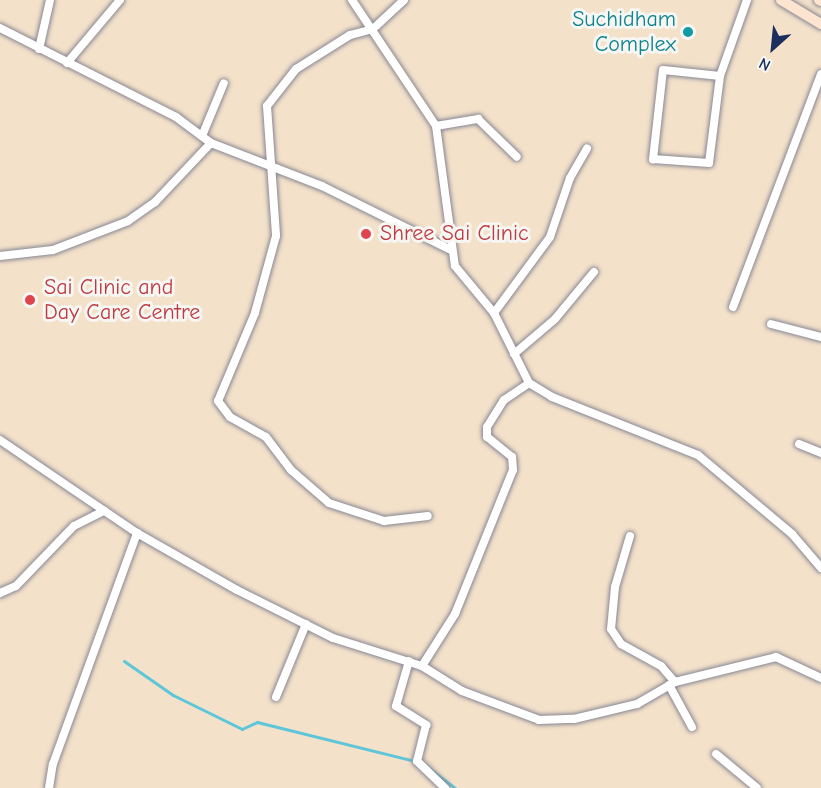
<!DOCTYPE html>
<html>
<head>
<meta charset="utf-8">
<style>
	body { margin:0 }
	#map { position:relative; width:821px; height:788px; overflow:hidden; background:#f4e1ca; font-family:"Comic Neue",sans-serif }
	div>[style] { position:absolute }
	.stream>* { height:3px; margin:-1.5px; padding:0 1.5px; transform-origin:1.5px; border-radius:1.5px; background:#5dc6d8 }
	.roads { filter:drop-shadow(0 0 2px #888894) drop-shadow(0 0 2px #888894) }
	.minor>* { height:8px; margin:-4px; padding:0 4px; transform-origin:4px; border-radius:4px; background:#fff }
	.secondary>* { height:10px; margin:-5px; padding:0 5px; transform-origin:5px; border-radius:5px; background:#fde4d1 }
	.dots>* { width:16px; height:16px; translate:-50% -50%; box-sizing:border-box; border:3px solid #f6f6f2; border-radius:50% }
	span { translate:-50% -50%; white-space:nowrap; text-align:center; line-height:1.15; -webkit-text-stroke:6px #f6f6f2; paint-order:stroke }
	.culture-label { font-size:22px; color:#0d838f }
	.right { translate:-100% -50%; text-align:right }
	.health-label { font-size:22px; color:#be3a42 }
	.left { translate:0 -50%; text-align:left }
	.north { position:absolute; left:743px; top:18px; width:60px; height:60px; -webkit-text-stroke:4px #f6f6f2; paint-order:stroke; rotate:207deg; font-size:16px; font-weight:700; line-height:24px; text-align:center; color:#1b2f5e }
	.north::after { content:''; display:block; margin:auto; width:21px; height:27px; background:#1b2f5e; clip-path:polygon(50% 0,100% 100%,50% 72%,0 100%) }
</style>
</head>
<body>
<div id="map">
	<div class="stream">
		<i style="left:124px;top:661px;width:60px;rotate:34.8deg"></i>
		<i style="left:173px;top:695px;width:77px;rotate:26.2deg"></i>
		<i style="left:242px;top:729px;width:17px;rotate:-25deg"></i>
		<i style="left:257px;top:722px;width:163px;rotate:13.9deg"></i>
		<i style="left:421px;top:762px;width:43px;rotate:37.4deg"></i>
	</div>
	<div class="roads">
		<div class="minor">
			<i style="left:352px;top:0;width:151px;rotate:56.3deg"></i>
			<i style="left:436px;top:126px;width:141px;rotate:82.3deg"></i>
			<i style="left:455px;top:266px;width:61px;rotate:50.3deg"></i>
			<i style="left:494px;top:313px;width:78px;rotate:63.4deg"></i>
			<i style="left:529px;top:383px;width:27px;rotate:31deg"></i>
			<i style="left:552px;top:397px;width:157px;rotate:21.7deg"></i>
			<i style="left:698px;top:455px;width:123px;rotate:40deg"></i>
			<i style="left:792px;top:534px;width:45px;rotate:49.5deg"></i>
			<i style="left:404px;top:0;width:42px;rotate:136.9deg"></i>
			<i style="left:373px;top:29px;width:24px;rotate:165deg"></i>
			<i style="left:350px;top:35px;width:64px;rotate:147.8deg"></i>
			<i style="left:296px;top:69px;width:47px;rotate:128.1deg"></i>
			<i style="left:267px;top:106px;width:130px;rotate:86deg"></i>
			<i style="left:276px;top:236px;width:80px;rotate:105.3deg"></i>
			<i style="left:255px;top:313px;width:95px;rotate:112.8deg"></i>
			<i style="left:218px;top:401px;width:20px;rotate:53deg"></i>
			<i style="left:230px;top:417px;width:41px;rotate:29.1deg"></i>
			<i style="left:266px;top:437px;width:41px;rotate:52.9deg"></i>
			<i style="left:291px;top:470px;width:50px;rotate:41deg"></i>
			<i style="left:329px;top:503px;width:58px;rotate:18.1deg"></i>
			<i style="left:384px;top:521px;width:44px;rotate:-6.5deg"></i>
			<i style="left:0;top:28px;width:197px;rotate:26.8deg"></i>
			<i style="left:176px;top:117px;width:44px;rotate:36.6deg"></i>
			<i style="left:211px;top:143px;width:119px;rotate:21.2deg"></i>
			<i style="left:322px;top:186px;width:142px;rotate:26.4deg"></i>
			<i style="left:39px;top:49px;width:50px;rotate:-77.3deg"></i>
			<i style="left:67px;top:63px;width:82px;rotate:-49.9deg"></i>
			<i style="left:720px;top:76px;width:57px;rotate:-174deg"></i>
			<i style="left:663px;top:70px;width:90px;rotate:96.4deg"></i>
			<i style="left:653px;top:159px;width:56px;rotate:4.1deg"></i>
			<i style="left:709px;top:163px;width:88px;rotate:-82.8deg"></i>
			<i style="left:720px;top:76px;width:81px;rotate:-70.4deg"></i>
			<i style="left:436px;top:126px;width:43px;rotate:-9.5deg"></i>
			<i style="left:478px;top:119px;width:54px;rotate:44.3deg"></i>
			<i style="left:202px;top:136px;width:57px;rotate:-67.5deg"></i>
			<i style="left:0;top:256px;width:53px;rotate:-6.5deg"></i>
			<i style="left:53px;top:250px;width:80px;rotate:-21.1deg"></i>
			<i style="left:128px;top:221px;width:33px;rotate:-35deg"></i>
			<i style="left:155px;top:202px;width:81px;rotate:-46.5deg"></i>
			<i style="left:733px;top:307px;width:249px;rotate:-69.3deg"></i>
			<i style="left:494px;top:313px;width:94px;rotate:-53.6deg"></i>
			<i style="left:550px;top:237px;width:62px;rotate:-71.3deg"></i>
			<i style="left:570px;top:178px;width:34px;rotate:-60deg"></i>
			<i style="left:771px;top:324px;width:52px;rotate:14.6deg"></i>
			<i style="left:514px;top:354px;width:54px;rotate:-40.5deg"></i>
			<i style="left:555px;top:319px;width:61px;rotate:-50.3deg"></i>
			<i style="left:0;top:440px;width:166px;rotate:34.2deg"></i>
			<i style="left:137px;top:533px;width:115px;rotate:29.7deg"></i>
			<i style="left:237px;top:590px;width:107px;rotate:26.6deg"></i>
			<i style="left:333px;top:638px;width:93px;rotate:17.5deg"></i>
			<i style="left:422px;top:666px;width:47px;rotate:32deg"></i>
			<i style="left:462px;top:691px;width:82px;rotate:20.6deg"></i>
			<i style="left:539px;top:720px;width:35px;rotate:-2deg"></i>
			<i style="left:574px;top:719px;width:65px;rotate:-13.4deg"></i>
			<i style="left:637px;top:704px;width:44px;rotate:-30.1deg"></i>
			<i style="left:675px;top:682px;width:104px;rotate:-13.9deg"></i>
			<i style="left:776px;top:657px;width:50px;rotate:25deg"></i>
			<i style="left:799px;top:444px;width:24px;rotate:22deg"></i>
			<i style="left:630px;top:536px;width:53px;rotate:106.4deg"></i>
			<i style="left:615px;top:587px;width:42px;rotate:95.4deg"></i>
			<i style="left:611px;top:629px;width:18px;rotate:56deg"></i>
			<i style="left:621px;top:644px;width:46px;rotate:28.8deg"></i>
			<i style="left:661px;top:666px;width:21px;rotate:49deg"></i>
			<i style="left:0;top:593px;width:17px;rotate:-24deg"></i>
			<i style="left:16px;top:586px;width:83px;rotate:-46deg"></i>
			<i style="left:74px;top:526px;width:34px;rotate:-27deg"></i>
			<i style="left:409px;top:661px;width:47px;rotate:106.1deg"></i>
			<i style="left:396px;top:706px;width:36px;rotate:32deg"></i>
			<i style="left:426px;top:725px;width:37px;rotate:104deg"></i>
			<i style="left:417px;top:761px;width:39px;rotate:44deg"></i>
			<i style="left:422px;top:666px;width:62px;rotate:-57.6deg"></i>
			<i style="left:455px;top:614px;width:155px;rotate:-68.1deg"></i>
			<i style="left:513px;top:470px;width:13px;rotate:-94deg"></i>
			<i style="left:512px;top:457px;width:32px;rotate:-141deg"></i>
			<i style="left:487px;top:437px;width:10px;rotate:-90deg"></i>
			<i style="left:487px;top:427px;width:32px;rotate:-58deg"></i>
			<i style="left:504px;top:400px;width:30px;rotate:-34deg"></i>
			<i style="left:669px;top:685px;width:48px;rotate:61.3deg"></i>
			<i style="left:276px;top:697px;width:79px;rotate:-67.7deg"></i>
			<i style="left:716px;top:754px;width:53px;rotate:39.7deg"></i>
			<i style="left:49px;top:788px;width:24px;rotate:-81deg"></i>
			<i style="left:53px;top:764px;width:246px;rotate:-70deg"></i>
		</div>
		<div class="secondary">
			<i style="left:781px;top:0;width:47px;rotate:31deg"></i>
			<i style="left:819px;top:0;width:2px;rotate:27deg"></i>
		</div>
	</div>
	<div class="dots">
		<i style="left:688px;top:32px;background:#0f9aa8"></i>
		<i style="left:366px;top:234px;background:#e0444e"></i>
		<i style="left:30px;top:300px;background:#e0444e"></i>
	</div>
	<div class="culture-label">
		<span class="right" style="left:676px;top:32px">Suchidham<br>Complex</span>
	</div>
	<div class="health-label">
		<span class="left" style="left:380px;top:234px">Shree Sai Clinic</span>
		<span class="left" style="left:44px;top:300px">Sai Clinic and<br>Day Care Centre</span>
	</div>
	<div class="north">N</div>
</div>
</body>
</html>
